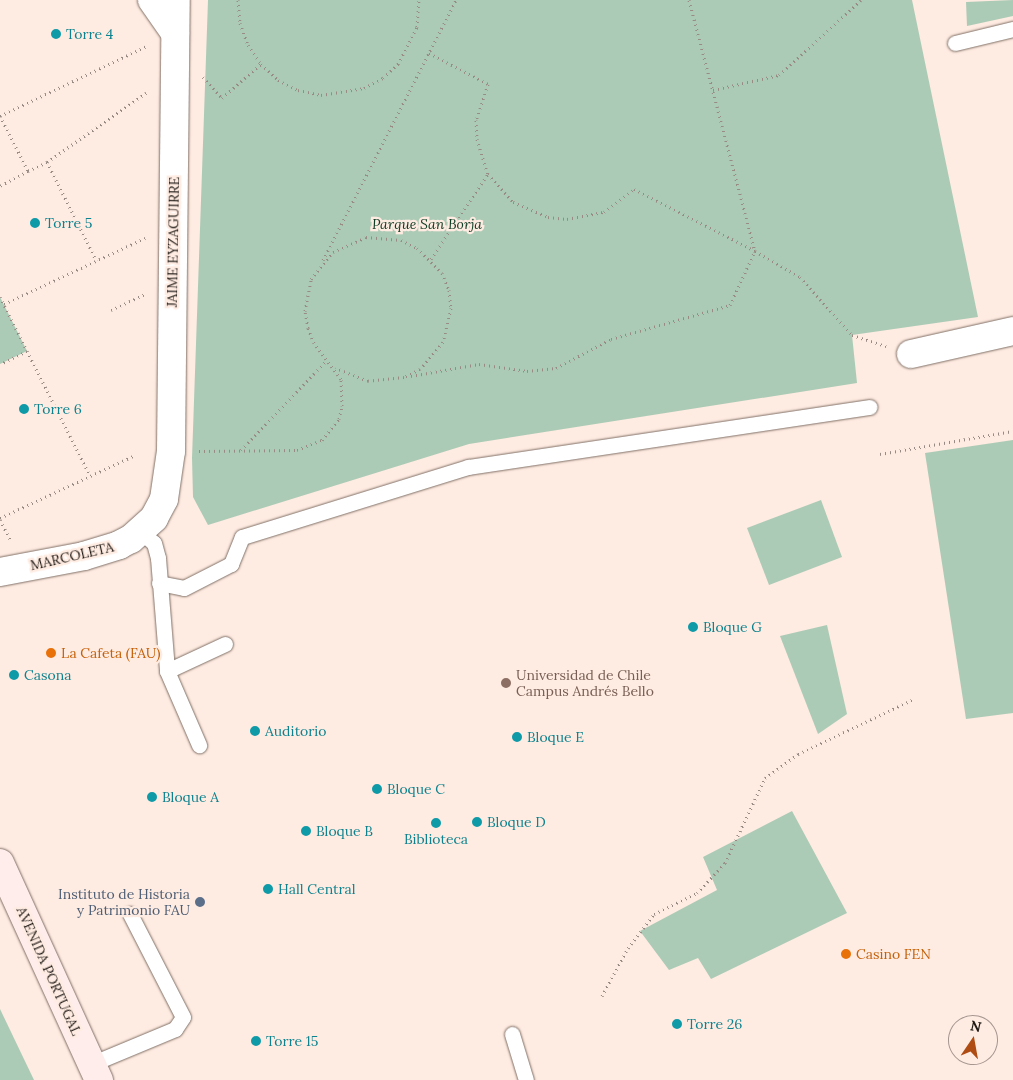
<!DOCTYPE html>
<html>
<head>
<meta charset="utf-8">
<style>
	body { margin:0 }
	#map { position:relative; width:1013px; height:1080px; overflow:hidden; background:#feebe1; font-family:Lora,serif }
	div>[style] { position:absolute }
	.green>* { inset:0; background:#accbb6 }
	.path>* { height:3px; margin-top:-1.5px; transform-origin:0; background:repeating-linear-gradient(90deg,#988b84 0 1px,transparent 0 5px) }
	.roads { filter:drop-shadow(0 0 1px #807067) drop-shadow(0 0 1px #807067) }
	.lane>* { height:15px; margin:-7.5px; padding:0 7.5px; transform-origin:7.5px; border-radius:7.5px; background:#fff }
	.street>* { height:28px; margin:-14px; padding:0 14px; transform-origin:14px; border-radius:14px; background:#fff }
	.secondary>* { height:28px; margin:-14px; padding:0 14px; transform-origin:14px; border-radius:14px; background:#ffedeb }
	.dots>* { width:14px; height:14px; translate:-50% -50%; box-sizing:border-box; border:2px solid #feebe1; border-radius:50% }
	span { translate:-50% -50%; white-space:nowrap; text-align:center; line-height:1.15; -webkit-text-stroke:4.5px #feebe1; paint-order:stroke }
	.culture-label { font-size:14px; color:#0d838f }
	.left { translate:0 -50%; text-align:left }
	.park-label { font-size:14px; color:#0d3c24; font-style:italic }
	.street-label { font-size:14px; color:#201a16 }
	.food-label { font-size:14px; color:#c56008 }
	.education-label { font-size:14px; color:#785e54 }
	.service-label { font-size:14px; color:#4e5e75 }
	.right { translate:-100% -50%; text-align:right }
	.north { position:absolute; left:948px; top:1015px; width:50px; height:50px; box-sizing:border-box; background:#feebe1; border:1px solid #a59790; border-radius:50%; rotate:12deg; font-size:14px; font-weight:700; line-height:20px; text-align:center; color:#201a16 }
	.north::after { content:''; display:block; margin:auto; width:18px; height:22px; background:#af4c13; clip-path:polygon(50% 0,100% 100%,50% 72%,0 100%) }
</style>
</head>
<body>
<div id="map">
	<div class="green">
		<i style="clip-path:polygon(208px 0,912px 0,978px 317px,852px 335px,857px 383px,469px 444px,208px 525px,193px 497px,192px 458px)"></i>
		<i style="clip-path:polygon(1013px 0,1013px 16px,967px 26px,966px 2px)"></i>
		<i style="clip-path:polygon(0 297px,27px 351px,0 364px)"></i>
		<i style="clip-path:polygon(1013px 440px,1013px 713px,966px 719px,925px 453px)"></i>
		<i style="clip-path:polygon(821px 500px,842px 557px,769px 585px,747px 528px)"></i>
		<i style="clip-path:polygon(827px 625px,847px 714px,818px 734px,780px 636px)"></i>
		<i style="clip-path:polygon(792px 811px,847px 913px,711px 979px,698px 958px,669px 970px,640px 931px,717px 890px,703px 857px)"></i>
		<i style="clip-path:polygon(0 1009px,34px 1080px,0 1080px)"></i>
	</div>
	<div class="path">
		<i style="left:238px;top:0;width:23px;rotate:85deg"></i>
		<i style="left:240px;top:23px;width:23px;rotate:70deg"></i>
		<i style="left:248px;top:45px;width:23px;rotate:56deg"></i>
		<i style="left:261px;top:64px;width:23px;rotate:43deg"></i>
		<i style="left:278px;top:80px;width:22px;rotate:27deg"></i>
		<i style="left:298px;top:90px;width:24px;rotate:12deg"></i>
		<i style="left:321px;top:95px;width:44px;rotate:-9.2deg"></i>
		<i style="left:364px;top:88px;width:21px;rotate:-28deg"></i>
		<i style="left:383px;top:78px;width:21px;rotate:-43deg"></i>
		<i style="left:398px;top:64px;width:42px;rotate:-62.8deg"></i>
		<i style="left:417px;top:27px;width:27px;rotate:-86deg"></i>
		<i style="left:689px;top:0;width:260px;rotate:75.3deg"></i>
		<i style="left:429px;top:53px;width:67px;rotate:27.7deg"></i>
		<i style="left:488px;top:84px;width:38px;rotate:108deg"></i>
		<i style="left:476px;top:120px;width:19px;rotate:87deg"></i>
		<i style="left:477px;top:139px;width:37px;rotate:73deg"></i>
		<i style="left:488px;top:174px;width:38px;rotate:48deg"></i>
		<i style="left:513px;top:202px;width:38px;rotate:23deg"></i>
		<i style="left:548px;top:217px;width:19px;rotate:6deg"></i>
		<i style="left:567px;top:219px;width:38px;rotate:-11deg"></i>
		<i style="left:604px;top:212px;width:38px;rotate:-37deg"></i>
		<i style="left:634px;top:189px;width:136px;rotate:27.1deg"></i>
		<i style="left:203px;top:77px;width:28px;rotate:48deg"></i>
		<i style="left:222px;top:98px;width:52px;rotate:-41.1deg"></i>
		<i style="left:713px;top:90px;width:68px;rotate:-12.8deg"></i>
		<i style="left:779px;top:75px;width:111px;rotate:-42.4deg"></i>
		<i style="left:0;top:116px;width:163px;rotate:-25.5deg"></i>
		<i style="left:0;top:116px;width:62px;rotate:63deg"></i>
		<i style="left:28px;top:171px;width:32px;rotate:152deg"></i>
		<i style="left:47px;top:162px;width:110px;rotate:63.4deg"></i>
		<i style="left:28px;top:171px;width:21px;rotate:-25deg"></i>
		<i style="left:47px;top:162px;width:121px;rotate:-34.9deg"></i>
		<i style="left:431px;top:259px;width:102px;rotate:-56.2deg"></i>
		<i style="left:323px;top:260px;width:292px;rotate:-62.9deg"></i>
		<i style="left:0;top:297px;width:60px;rotate:63.4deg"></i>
		<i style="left:27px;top:351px;width:30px;rotate:154deg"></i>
		<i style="left:4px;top:304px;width:156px;rotate:-25.1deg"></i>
		<i style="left:111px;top:310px;width:38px;rotate:-25deg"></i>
		<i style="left:27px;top:351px;width:138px;rotate:63.2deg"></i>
		<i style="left:411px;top:376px;width:69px;rotate:-10deg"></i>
		<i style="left:479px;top:364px;width:49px;rotate:8.3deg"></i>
		<i style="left:527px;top:371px;width:29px;rotate:-6deg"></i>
		<i style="left:556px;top:368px;width:62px;rotate:-27.8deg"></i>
		<i style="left:611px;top:339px;width:124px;rotate:-15.9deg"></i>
		<i style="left:730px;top:305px;width:60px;rotate:-65.2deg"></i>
		<i style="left:755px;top:251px;width:52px;rotate:30deg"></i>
		<i style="left:800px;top:277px;width:78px;rotate:48.1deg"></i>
		<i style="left:852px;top:335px;width:36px;rotate:18deg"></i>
		<i style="left:241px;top:450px;width:124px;rotate:-46.3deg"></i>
		<i style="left:199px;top:451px;width:98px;rotate:-0.6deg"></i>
		<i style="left:297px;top:450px;width:27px;rotate:-22deg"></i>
		<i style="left:322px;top:440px;width:27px;rotate:-51deg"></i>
		<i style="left:339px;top:419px;width:13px;rotate:-77deg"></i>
		<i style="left:342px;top:406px;width:27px;rotate:-92deg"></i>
		<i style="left:341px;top:379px;width:45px;rotate:-126.9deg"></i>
		<i style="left:314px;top:343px;width:16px;rotate:-112deg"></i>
		<i style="left:308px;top:328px;width:17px;rotate:-100deg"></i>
		<i style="left:305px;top:311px;width:33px;rotate:-79deg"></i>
		<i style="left:311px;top:279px;width:35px;rotate:-51deg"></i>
		<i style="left:333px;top:252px;width:36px;rotate:-24deg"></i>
		<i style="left:366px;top:237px;width:35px;rotate:5deg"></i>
		<i style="left:401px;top:240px;width:18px;rotate:27deg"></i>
		<i style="left:417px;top:248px;width:35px;rotate:45deg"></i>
		<i style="left:442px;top:273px;width:18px;rotate:68deg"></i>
		<i style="left:449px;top:290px;width:18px;rotate:84deg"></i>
		<i style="left:451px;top:308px;width:35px;rotate:103deg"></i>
		<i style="left:443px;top:342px;width:35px;rotate:130deg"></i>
		<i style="left:420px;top:369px;width:18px;rotate:153deg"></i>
		<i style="left:404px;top:377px;width:36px;rotate:174deg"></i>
		<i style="left:368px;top:381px;width:35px;rotate:-158deg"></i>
		<i style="left:880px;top:454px;width:135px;rotate:-9.8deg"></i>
		<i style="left:0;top:518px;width:149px;rotate:-25deg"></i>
		<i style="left:0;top:520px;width:24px;rotate:62deg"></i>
		<i style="left:602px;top:996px;width:55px;rotate:-61.6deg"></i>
		<i style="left:628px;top:948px;width:43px;rotate:-52.6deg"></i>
		<i style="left:654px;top:914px;width:48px;rotate:-26deg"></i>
		<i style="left:697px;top:893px;width:41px;rotate:-47deg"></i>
		<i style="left:725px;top:863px;width:94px;rotate:-64.8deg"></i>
		<i style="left:765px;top:778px;width:41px;rotate:-36deg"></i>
		<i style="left:798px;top:754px;width:128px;rotate:-25.4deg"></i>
	</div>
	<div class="roads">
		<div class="lane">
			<i style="left:955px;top:43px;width:60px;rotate:-13.6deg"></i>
			<i style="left:140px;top:531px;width:18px;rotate:41deg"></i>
			<i style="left:154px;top:543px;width:16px;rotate:75deg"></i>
			<i style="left:158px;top:558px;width:113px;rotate:85.4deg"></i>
			<i style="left:167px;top:671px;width:81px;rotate:66.6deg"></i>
			<i style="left:159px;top:583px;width:25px;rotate:11deg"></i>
			<i style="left:184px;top:588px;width:53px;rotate:-27.1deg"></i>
			<i style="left:231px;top:564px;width:29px;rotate:-68deg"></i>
			<i style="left:242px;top:537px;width:237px;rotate:-17.2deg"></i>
			<i style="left:468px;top:467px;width:406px;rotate:-8.5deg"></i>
			<i style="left:167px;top:671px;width:64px;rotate:-25deg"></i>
			<i style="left:512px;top:1034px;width:48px;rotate:73.1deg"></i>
			<i style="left:91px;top:1064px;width:91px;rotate:-22.6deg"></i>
			<i style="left:175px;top:1029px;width:14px;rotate:-56deg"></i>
			<i style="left:183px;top:1017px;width:116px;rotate:-117.2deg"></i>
		</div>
		<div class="street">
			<i style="left:152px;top:0;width:40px;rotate:55.1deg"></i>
			<i style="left:911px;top:354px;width:105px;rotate:-12.7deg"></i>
			<i style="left:0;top:572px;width:86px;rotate:-10.8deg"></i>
			<i style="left:84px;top:556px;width:37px;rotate:-17deg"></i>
			<i style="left:119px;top:545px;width:13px;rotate:-27deg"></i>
			<i style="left:131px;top:539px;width:31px;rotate:-42deg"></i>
			<i style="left:154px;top:518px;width:21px;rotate:-62deg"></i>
			<i style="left:164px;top:499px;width:49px;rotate:-81.7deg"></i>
			<i style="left:171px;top:451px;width:451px;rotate:-89.4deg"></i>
		</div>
		<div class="secondary">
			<i style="left:0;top:863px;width:239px;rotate:65.5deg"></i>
		</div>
	</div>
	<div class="dots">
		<i style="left:56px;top:34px;background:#0f9aa8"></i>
		<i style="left:35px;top:223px;background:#0f9aa8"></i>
		<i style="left:24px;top:409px;background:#0f9aa8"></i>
		<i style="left:693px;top:627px;background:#0f9aa8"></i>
		<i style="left:51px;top:653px;background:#e8710a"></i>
		<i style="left:14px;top:675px;background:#0f9aa8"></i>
		<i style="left:506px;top:683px;background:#8d6e63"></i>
		<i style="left:255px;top:731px;background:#0f9aa8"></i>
		<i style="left:517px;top:737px;background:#0f9aa8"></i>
		<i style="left:377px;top:789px;background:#0f9aa8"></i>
		<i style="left:152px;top:797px;background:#0f9aa8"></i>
		<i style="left:477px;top:822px;background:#0f9aa8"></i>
		<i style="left:436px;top:823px;background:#0f9aa8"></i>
		<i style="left:306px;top:831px;background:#0f9aa8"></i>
		<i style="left:268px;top:889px;background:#0f9aa8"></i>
		<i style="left:200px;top:902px;background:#5c6f8a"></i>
		<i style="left:846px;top:954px;background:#e8710a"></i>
		<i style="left:677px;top:1024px;background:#0f9aa8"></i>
		<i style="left:256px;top:1041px;background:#0f9aa8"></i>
	</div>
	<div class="culture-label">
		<span class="left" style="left:66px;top:34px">Torre 4</span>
		<span class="left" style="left:45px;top:223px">Torre 5</span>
		<span class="left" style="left:34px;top:409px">Torre 6</span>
		<span class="left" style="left:703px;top:627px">Bloque G</span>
		<span class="left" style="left:24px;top:675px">Casona</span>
		<span class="left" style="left:265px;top:731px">Auditorio</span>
		<span class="left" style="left:527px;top:737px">Bloque E</span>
		<span class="left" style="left:387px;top:789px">Bloque C</span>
		<span class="left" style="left:162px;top:797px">Bloque A</span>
		<span class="left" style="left:487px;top:822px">Bloque D</span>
		<span class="left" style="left:316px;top:831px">Bloque B</span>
		<span style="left:436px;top:839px">Biblioteca</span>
		<span class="left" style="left:278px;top:889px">Hall Central</span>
		<span class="left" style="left:687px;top:1024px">Torre 26</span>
		<span class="left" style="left:266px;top:1041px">Torre 15</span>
	</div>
	<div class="park-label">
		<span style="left:427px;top:224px">Parque San Borja</span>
	</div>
	<div class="street-label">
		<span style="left:173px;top:242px;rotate:-89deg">JAIME EYZAGUIRRE</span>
		<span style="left:72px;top:556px;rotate:-13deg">MARCOLETA</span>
		<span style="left:49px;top:971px;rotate:66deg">AVENIDA PORTUGAL</span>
	</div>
	<div class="food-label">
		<span class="left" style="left:61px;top:653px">La Cafeta (FAU)</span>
		<span class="left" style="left:856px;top:954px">Casino FEN</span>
	</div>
	<div class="education-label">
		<span class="left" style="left:516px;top:683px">Universidad de Chile<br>Campus Andrés Bello</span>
	</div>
	<div class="service-label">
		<span class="right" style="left:190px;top:902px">Instituto de Historia<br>y Patrimonio FAU</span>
	</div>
	<div class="north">N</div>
</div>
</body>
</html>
